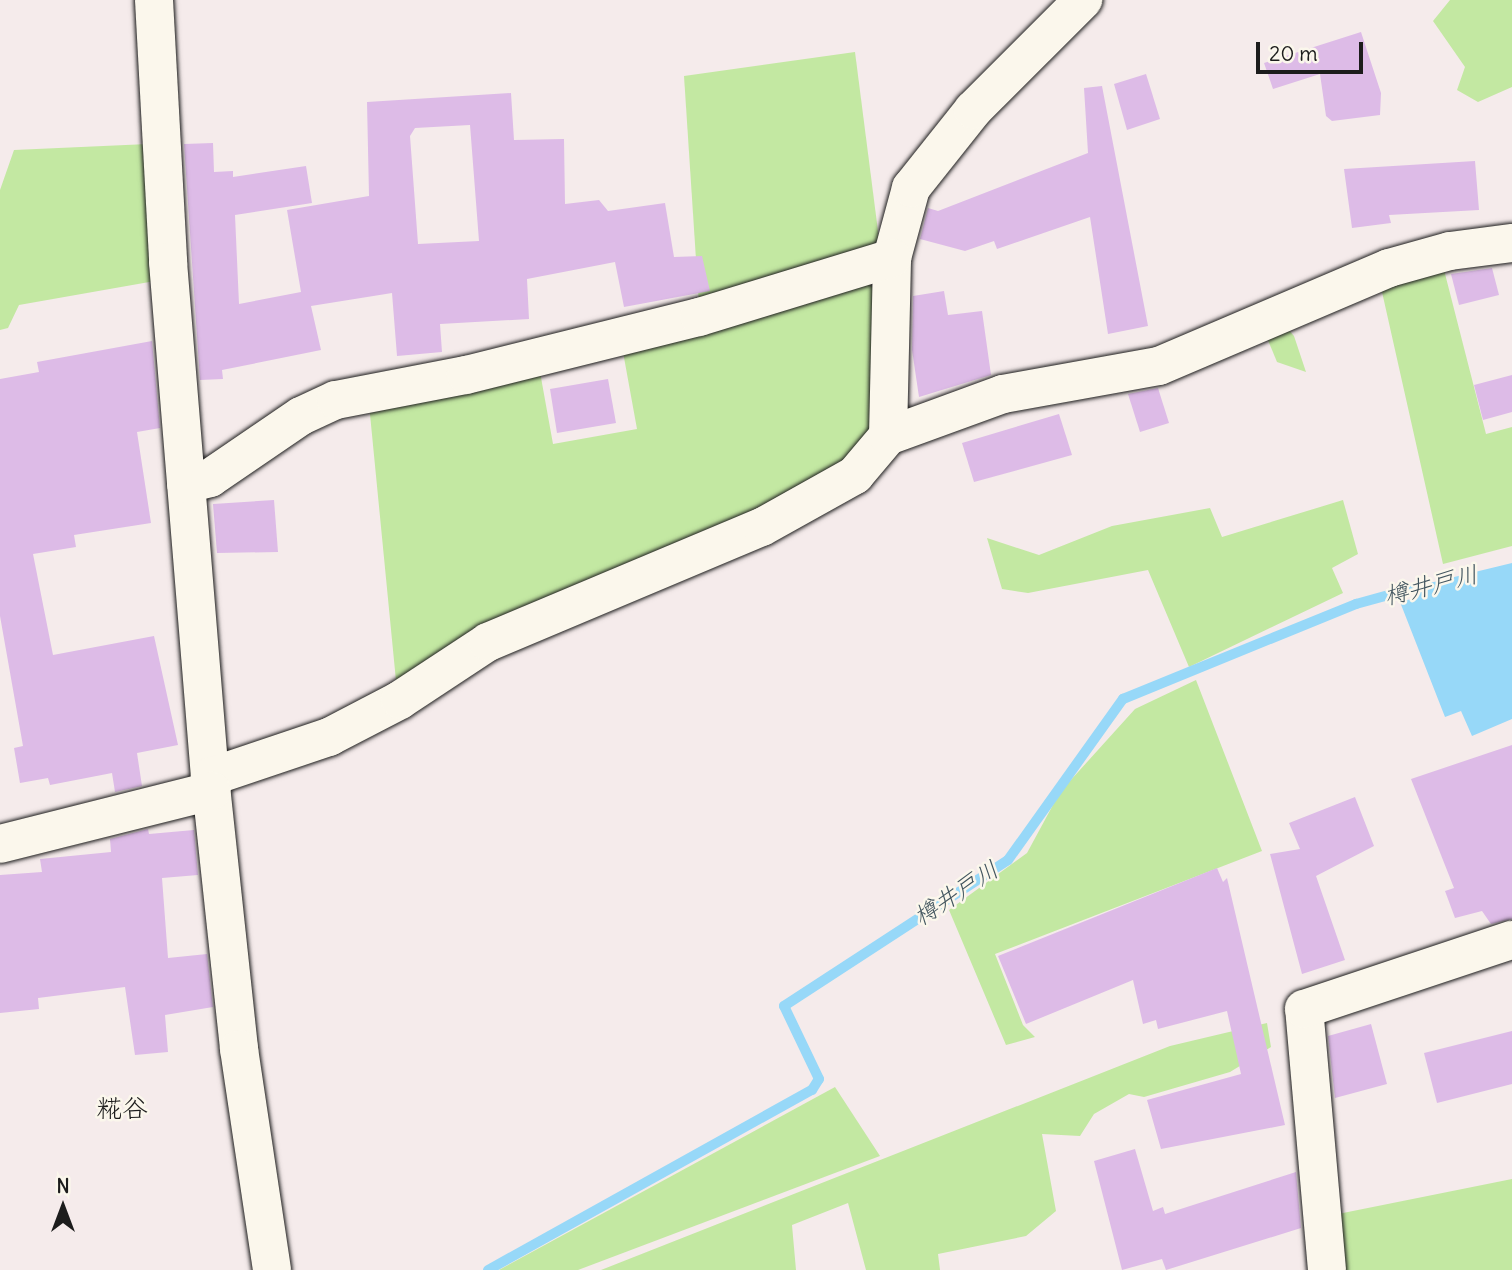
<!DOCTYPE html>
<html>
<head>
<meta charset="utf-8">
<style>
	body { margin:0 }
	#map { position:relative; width:1512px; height:1270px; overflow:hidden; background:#f5ebeb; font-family:Delius,"Klee One",sans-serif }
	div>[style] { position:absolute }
	.green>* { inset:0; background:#c3e8a2 }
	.water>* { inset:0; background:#97d8f8 }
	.stream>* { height:10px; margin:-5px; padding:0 5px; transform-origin:5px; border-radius:5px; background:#97d8f8 }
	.building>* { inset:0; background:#ddbbe7 }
	.roads { filter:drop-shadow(0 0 2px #1c1c1c) drop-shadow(0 0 2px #1c1c1c) }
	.minor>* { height:38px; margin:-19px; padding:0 19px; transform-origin:19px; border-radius:19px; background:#fbf7ec }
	span { translate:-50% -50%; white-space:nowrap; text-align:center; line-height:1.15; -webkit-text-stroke:5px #fbf7ec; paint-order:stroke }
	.water-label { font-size:24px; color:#41545e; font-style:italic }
	.quarter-label { font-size:26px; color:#1c1c1c }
	.north { position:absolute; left:28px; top:1172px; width:70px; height:70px; -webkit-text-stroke:5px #fbf7ec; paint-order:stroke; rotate:0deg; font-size:19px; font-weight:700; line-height:28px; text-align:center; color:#1c1c1c }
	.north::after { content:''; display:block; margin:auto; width:24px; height:32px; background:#1c1c1c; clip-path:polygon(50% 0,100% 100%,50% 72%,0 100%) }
	.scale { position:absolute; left:1256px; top:42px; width:107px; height:32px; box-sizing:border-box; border:4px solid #1c1c1c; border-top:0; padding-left:9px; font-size:21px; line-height:24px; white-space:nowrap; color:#1c1c1c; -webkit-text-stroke:5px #fbf7ec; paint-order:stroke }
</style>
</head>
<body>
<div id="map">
	<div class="green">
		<i style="clip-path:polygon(1450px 0,1512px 0,1512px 87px,1478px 102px,1457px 90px,1465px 67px,1433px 21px)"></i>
		<i style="clip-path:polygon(855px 52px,879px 239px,866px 254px,699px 305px,684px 76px)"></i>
		<i style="clip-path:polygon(148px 144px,155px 281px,19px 305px,8px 328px,0 330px,0 190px,14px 150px)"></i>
		<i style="clip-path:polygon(1442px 262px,1486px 434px,1512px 427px,1512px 546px,1443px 564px,1380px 283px)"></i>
		<i style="clip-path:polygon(867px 284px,873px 286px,879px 414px,846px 468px,397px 691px,369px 404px,540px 372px,553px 444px,637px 429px,623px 352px)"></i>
		<i style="clip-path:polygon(1287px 328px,1294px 336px,1306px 372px,1277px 362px,1265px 333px)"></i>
		<i style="clip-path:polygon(1343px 500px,1358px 554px,1332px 568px,1343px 593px,1189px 667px,1148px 570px,1028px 593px,1002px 589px,987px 538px,1039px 555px,1112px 526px,1210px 508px,1222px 537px)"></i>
		<i style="clip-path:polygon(1196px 680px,1262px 851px,995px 954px,1023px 1025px,1035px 1037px,1006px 1045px,949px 910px,1027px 853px,1060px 792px,1135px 709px)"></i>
		<i style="clip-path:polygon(1267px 1023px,1271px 1047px,1230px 1072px,1144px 1097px,1129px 1094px,1094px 1114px,1080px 1136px,1042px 1134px,1056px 1211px,1026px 1236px,938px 1254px,940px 1270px,866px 1270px,848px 1203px,792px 1225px,796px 1270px,601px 1270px,1170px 1046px)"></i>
		<i style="clip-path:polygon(835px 1087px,880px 1156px,578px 1270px,499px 1270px)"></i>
		<i style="clip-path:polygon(1512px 1179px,1512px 1270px,1337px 1270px,1333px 1215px)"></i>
	</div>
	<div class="water">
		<i style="clip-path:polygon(1512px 563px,1512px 719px,1472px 736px,1461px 711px,1445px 717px,1400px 602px,1415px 598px,1413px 587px)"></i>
	</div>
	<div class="stream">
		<i style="left:488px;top:1270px;width:371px;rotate:-29.1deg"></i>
		<i style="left:812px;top:1090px;width:13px;rotate:-58deg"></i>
		<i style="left:819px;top:1079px;width:81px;rotate:-115.6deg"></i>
		<i style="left:784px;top:1006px;width:267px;rotate:-33.1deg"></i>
		<i style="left:1008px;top:860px;width:198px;rotate:-54.5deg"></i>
		<i style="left:1123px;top:699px;width:252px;rotate:-22.2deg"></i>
		<i style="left:1356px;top:604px;width:72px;rotate:-15.4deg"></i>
	</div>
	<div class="building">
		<i style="clip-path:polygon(1361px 32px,1381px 93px,1380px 115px,1332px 121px,1326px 116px,1320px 74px,1273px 89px,1264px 63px)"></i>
		<i style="clip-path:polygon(1146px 74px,1160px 119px,1127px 130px,1114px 84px)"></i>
		<i style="clip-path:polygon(1102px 86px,1148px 326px,1108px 334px,1090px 217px,997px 249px,994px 241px,965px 251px,920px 239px,928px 208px,938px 211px,1088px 153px,1084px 88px)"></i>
		<i style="clip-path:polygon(evenodd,511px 93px,514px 140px,564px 139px,565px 204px,599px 200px,608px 211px,665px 203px,674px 257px,702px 256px,710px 291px,624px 307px,615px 262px,527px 279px,529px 319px,440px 324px,442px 352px,397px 356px,392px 293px,311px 306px,321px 350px,222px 370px,223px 379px,200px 380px,184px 144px,213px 143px,214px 172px,233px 171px,233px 177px,306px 166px,312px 203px,235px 215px,239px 304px,301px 292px,287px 210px,369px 196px,367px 102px,511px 93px,470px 125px,479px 241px,418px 244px,410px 136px,415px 128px,470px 125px)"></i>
		<i style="clip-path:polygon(1475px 161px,1479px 210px,1389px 215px,1391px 223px,1352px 228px,1344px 169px)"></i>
		<i style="clip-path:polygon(1492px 268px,1499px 295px,1459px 305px,1451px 274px)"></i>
		<i style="clip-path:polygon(944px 291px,948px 315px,982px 311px,991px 375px,919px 397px,912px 350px,913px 296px)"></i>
		<i style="clip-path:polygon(152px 341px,160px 428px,137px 432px,151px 523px,74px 535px,76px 547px,33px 554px,53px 655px,154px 636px,178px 745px,137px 753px,142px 786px,115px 792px,112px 773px,50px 785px,48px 778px,20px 783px,14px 748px,23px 746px,0 616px,0 379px,39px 372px,37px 362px)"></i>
		<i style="clip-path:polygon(1512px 375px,1512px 412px,1483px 420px,1474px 385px)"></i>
		<i style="clip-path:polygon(608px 379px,616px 423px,557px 433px,550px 389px)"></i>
		<i style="clip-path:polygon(1158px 388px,1169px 423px,1140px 432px,1128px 394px)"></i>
		<i style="clip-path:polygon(1059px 414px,1072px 455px,974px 482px,962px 443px)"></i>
		<i style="clip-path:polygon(274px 500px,278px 552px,217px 553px,213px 504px)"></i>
		<i style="clip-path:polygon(1512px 745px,1512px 919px,1491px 924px,1482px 911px,1455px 918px,1445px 891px,1454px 888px,1411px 779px)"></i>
		<i style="clip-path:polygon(1355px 797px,1374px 846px,1316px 876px,1345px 960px,1302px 974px,1270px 854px,1300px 849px,1289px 823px)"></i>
		<i style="clip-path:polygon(148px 829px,149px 834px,194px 830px,198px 875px,162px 878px,168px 958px,207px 954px,213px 1007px,165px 1015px,168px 1052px,135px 1055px,125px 987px,38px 998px,39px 1009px,0 1013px,0 875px,42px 872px,40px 859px,111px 852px,110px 839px)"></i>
		<i style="clip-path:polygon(1217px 868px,1223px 882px,1227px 878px,1285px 1125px,1161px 1149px,1147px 1100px,1241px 1074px,1227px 1011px,1158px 1029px,1156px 1020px,1143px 1024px,1133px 980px,1026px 1024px,998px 956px)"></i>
		<i style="clip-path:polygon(1371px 1024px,1387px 1084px,1335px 1098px,1328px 1036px)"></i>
		<i style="clip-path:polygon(1512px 1031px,1512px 1084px,1437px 1103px,1424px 1053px)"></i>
		<i style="clip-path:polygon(1135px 1149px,1153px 1211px,1163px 1207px,1165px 1214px,1296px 1172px,1301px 1228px,1166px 1270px,1162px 1259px,1122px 1270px,1094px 1161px)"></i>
	</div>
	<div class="roads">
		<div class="minor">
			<i style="left:154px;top:0;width:262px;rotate:86.9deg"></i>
			<i style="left:168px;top:262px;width:517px;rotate:85.34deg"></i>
			<i style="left:210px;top:777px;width:274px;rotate:83.9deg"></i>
			<i style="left:239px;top:1049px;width:223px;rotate:81.5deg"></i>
			<i style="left:888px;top:436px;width:178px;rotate:-88.7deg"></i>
			<i style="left:892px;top:258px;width:73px;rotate:-74.8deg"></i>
			<i style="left:911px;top:188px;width:100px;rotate:-51.5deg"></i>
			<i style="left:973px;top:110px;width:156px;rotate:-45deg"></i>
			<i style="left:186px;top:484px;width:25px;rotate:-14deg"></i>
			<i style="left:210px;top:478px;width:110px;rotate:-34.3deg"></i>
			<i style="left:301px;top:416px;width:38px;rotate:-25deg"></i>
			<i style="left:336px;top:400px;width:132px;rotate:-10.9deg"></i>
			<i style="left:466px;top:375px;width:240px;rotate:-14deg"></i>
			<i style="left:699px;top:317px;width:202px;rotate:-17deg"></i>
			<i style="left:210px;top:777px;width:126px;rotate:-18.6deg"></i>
			<i style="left:329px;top:737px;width:80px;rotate:-27.5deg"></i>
			<i style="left:400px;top:700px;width:105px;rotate:-33.4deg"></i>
			<i style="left:488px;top:642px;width:297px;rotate:-22.8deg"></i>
			<i style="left:762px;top:527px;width:107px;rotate:-29.2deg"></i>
			<i style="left:855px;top:475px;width:51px;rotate:-49.8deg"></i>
			<i style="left:888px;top:436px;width:122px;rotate:-20.1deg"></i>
			<i style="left:1003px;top:394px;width:158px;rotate:-10.2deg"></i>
			<i style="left:1159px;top:366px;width:250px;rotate:-23.1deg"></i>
			<i style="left:1389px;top:268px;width:63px;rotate:-15.6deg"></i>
			<i style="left:1450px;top:251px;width:63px;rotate:-7.4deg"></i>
			<i style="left:0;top:844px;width:218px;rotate:-14.1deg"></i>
			<i style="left:1327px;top:1270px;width:262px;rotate:-95deg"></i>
			<i style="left:1304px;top:1009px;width:219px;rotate:-18.4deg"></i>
		</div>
	</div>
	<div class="water-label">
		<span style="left:1431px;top:585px;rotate:-14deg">樽井戸川</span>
		<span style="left:956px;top:893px;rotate:-33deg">樽井戸川</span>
	</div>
	<div class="quarter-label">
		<span style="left:122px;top:1108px">糀谷</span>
	</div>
	<div class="north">N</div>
	<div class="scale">20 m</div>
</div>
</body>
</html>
